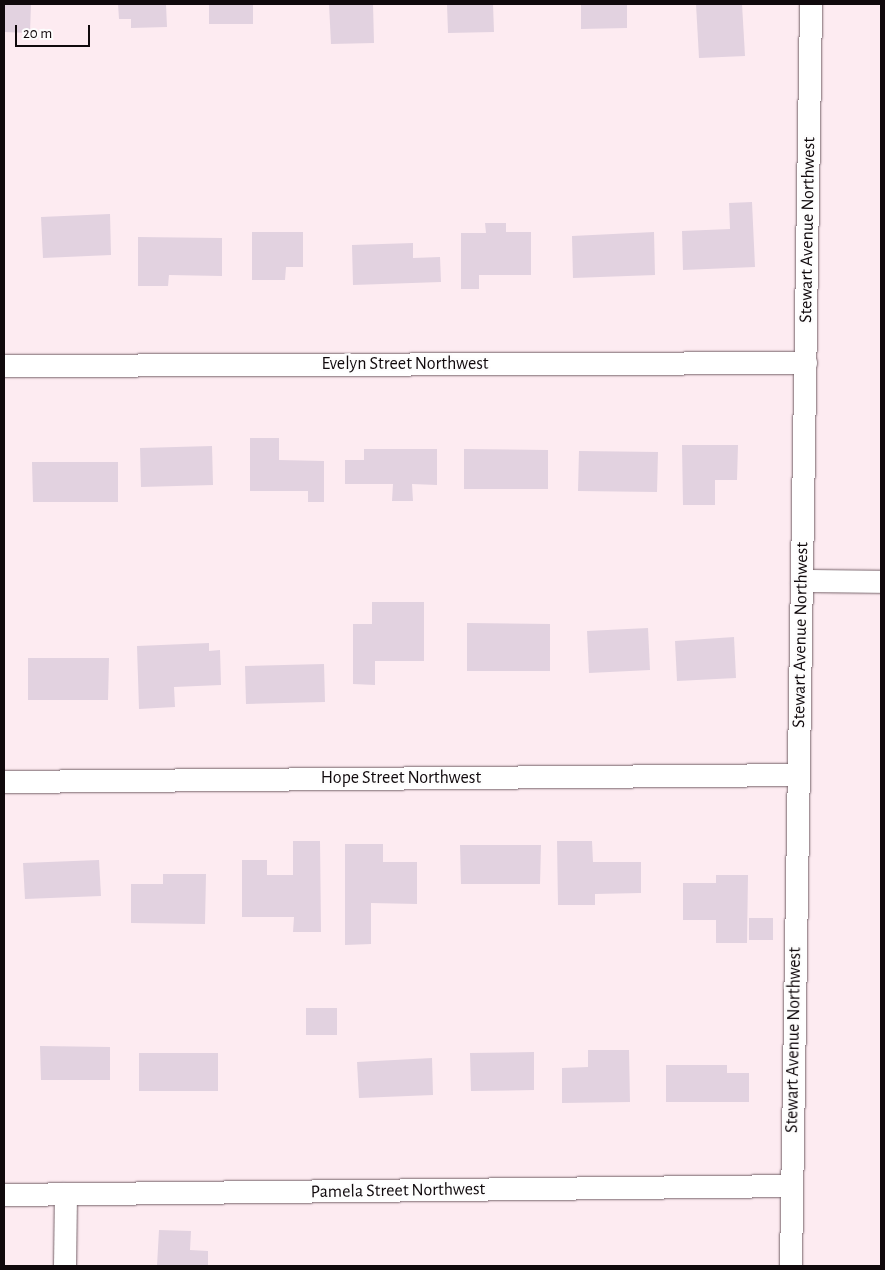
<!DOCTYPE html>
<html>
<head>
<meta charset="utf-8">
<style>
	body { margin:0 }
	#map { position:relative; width:885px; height:1270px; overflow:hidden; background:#fdebf1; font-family:"Alegreya Sans",sans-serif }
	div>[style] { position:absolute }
	.building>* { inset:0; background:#e2d2e0 }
	.roads { filter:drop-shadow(0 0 1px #76636a) drop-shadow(0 0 1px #76636a) }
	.street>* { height:22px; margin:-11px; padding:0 11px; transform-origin:11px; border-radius:11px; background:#fff }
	span { translate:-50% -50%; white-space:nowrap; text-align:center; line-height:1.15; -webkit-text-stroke:4.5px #fdfdfd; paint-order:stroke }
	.street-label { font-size:18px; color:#10090c }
	.frame { position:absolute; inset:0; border:5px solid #10090c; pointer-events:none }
	.scale { position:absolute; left:15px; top:25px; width:75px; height:22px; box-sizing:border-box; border:2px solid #10090c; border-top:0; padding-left:6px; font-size:15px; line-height:18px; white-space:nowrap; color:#10090c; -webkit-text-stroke:4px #fdfdfd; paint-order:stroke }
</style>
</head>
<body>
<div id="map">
	<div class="building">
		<i style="clip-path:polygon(4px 4px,31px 4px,30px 33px,4px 32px)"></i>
		<i style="clip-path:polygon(118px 4px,166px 4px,167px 27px,131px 28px,131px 19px,119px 19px)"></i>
		<i style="clip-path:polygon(209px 4px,253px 4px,253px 24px,209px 24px)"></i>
		<i style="clip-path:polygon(329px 4px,373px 4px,374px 43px,331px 44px)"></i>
		<i style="clip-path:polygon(447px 4px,493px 4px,494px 32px,448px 33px)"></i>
		<i style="clip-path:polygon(581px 4px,627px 4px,627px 28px,581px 29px)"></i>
		<i style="clip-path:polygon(696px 4px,742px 4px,745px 56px,699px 58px)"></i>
		<i style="clip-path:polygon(752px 202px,755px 267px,683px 270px,682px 231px,730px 229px,729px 203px)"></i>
		<i style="clip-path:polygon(110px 214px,111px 255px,43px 258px,41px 217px)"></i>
		<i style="clip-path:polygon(485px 223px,506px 223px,506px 232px,531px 232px,531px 275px,479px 275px,479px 289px,461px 289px,461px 233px,486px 233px)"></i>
		<i style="clip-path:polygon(252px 232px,303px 232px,303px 267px,286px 267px,285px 280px,252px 280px)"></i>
		<i style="clip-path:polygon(654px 232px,655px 275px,573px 278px,572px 236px)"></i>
		<i style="clip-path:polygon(138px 237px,222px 238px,222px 276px,169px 275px,168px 286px,138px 286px)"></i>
		<i style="clip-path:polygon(413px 243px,413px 258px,440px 257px,441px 282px,353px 285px,352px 245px)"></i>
		<i style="clip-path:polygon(250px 438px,279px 438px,279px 460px,324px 461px,324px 502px,308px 502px,308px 491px,250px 491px)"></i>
		<i style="clip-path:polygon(682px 445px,738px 445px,737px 480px,715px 480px,715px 505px,683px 505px)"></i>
		<i style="clip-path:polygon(212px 446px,213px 485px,141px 487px,140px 448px)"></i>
		<i style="clip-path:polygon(364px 449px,437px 449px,437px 485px,412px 484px,413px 501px,392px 501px,393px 484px,345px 484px,345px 460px,364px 460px)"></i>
		<i style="clip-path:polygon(464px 449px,548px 450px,548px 489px,464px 489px)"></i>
		<i style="clip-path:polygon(579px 451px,658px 452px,657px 492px,578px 491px)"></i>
		<i style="clip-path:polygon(32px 462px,118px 462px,118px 502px,33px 502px)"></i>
		<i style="clip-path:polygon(372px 602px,424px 602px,424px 661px,375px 661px,375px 685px,353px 684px,353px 624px,372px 624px)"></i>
		<i style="clip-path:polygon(467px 623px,550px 624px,550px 671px,467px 671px)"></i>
		<i style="clip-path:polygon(648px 628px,650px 670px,589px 673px,587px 631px)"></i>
		<i style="clip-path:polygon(734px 637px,736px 678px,677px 681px,675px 641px)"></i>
		<i style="clip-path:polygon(209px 643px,209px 651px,220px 650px,221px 685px,174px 687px,175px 707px,139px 709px,137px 646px)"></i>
		<i style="clip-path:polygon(28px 658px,109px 658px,108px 700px,28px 700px)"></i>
		<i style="clip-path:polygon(324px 664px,325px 702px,246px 704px,245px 666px)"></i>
		<i style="clip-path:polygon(293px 841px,320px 841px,321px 932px,293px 932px,294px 917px,242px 917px,242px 860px,267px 860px,267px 875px,293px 875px)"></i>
		<i style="clip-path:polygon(557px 841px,592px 841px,593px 862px,641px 862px,641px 893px,595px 894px,595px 905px,558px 905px)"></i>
		<i style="clip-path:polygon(345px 844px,383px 844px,383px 862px,417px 862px,417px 904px,371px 903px,371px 944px,345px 945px)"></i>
		<i style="clip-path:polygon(460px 845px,541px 845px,540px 884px,461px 884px)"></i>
		<i style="clip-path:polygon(99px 860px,101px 896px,25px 899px,23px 863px)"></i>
		<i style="clip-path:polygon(163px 874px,206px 874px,205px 924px,131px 923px,131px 884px,163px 884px)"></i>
		<i style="clip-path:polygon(716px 875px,748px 875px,747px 943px,716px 943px,716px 920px,683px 920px,683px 883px,716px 883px)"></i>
		<i style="clip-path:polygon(749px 918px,773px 918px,773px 940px,749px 940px)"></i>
		<i style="clip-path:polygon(306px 1008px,337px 1008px,337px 1035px,306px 1035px)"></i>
		<i style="clip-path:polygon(40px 1046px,110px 1047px,110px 1080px,41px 1080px)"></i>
		<i style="clip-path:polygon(588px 1050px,629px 1050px,630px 1102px,562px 1103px,562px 1068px,588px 1067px)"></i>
		<i style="clip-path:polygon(534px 1052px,534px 1090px,471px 1091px,470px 1053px)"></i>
		<i style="clip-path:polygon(139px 1053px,218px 1053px,218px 1091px,139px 1091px)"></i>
		<i style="clip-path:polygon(432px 1058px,433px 1095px,359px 1098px,357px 1062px)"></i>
		<i style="clip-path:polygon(666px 1065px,727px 1065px,727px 1073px,749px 1073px,749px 1102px,666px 1102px)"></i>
		<i style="clip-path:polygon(159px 1230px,191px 1231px,190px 1250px,208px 1251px,208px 1266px,157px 1266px)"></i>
	</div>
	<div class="roads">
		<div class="street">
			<i style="left:4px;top:366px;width:802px;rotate:-0.21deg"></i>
			<i style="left:802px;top:581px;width:79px;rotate:0.7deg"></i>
			<i style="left:4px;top:782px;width:795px;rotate:-0.5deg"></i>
			<i style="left:4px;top:1195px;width:788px;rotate:-0.65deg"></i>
			<i style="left:65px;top:1266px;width:72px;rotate:-89.2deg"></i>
			<i style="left:791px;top:1266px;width:1262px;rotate:-89.09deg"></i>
		</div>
	</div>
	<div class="street-label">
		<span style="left:808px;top:230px;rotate:-89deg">Stewart Avenue Northwest</span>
		<span style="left:405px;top:364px">Evelyn Street Northwest</span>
		<span style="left:801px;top:635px;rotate:-89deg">Stewart Avenue Northwest</span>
		<span style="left:401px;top:778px">Hope Street Northwest</span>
		<span style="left:794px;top:1040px;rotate:-89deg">Stewart Avenue Northwest</span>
		<span style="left:398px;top:1191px;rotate:-1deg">Pamela Street Northwest</span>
	</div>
	<div class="frame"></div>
	<div class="scale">20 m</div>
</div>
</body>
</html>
